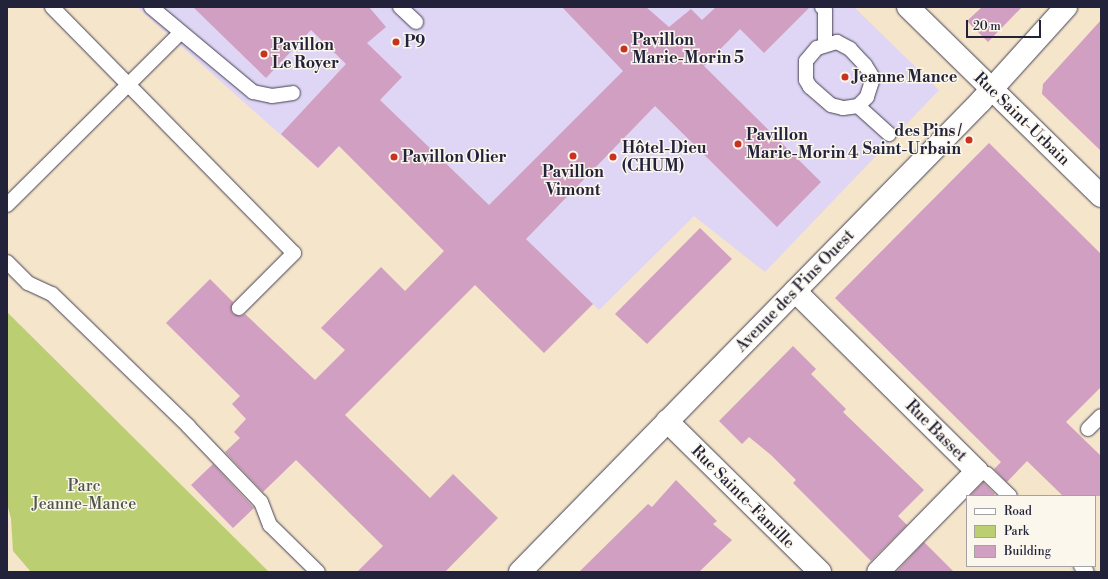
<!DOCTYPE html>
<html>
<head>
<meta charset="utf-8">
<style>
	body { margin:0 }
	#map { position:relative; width:1108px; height:579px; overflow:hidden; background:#f4e5cb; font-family:"Libre Bodoni",serif }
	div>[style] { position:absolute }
	.built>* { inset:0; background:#dfd5f5 }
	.green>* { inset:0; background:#bbcf72 }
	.building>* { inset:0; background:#d19fc1 }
	.roads { filter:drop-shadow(0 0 1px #423f51) drop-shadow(0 0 1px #423f51) }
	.service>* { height:14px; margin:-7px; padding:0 7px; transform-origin:7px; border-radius:7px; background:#fff }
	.minor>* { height:22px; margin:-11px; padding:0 11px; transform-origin:11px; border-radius:11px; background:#fff }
	.secondary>* { height:22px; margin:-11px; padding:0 11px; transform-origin:11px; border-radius:11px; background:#fff }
	.dots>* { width:11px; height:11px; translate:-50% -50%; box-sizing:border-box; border:2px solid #fbf7ec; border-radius:50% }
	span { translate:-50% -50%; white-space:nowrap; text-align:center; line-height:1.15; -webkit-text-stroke:3px #fbf7ec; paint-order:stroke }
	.poi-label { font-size:16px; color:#22223b; font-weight:700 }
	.left { translate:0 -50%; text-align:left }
	.right { translate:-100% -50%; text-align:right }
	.street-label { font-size:16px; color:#22223b }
	.park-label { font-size:16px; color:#50564c }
	.frame { position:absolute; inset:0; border:8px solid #22223b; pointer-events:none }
	.legend { position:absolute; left:966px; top:495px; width:130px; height:72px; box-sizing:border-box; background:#fbf7ec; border:1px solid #a4a2a5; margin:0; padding:5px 7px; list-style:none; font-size:12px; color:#22223b }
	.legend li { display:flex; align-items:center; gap:8px; height:20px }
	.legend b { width:20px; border:1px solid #a4a2a5 }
	.scale { position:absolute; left:966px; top:20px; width:75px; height:18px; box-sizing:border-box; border:2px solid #22223b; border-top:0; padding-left:5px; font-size:12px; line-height:14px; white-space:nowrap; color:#22223b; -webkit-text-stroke:3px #fbf7ec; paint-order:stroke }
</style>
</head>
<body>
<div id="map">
	<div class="built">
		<i style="clip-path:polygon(137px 7px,854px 7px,939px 90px,765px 272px,694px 216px,599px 310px,526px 239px,444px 251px,339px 146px,318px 168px)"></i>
	</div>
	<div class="green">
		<i style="clip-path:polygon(7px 312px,269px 572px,31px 572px,13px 551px,11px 519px,7px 503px)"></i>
	</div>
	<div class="building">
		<i style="clip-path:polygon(193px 7px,369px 7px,386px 27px,367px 43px,402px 77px,380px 100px,489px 205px,623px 71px,562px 7px,646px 7px,669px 27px,691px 9px,702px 20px,716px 7px,810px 7px,764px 53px,740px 29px,704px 66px,821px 182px,777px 227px,655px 106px,526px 239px,593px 304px,544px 353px,475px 285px,345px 415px,430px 498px,453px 474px,498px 518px,445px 572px,357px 572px,383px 546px,296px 460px,263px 492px,225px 452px,240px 438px,234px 432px,246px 419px,232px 404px,240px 396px,166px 323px,210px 279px,233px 302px,231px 310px,233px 314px,241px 316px,245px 314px,315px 380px,345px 350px,321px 328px,381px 267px,405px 291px,444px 251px,339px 146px,318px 168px,281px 134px,346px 64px,311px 30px,266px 78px)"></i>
		<i style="clip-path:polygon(982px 7px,1022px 7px,988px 42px,967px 21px)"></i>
		<i style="clip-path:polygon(1101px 20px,1101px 151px,1042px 94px,1043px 84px)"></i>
		<i style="clip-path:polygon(989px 143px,1101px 254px,1101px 387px,1066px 422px,1101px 456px,1101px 496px,1063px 496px,1027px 461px,1007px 482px,994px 469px,1001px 462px,835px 298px)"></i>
		<i style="clip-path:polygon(700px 228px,732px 259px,647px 344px,615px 314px)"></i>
		<i style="clip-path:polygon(793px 346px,816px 369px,811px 374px,846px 409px,843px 412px,924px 490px,898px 516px,907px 525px,871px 561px,793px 483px,796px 480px,771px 455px,749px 437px,742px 444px,719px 421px)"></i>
		<i style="clip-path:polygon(213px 464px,254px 508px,233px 528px,191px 485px)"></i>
		<i style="clip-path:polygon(676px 480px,717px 521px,713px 524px,732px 540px,699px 572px,579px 572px,648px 504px,652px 507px)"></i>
		<i style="clip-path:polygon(983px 482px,995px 494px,993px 496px,970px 496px)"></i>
		<i style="clip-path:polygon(924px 542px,954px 572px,896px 572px)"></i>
	</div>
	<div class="roads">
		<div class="service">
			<i style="left:52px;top:7px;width:345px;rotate:45.5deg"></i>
			<i style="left:294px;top:253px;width:78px;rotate:135deg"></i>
			<i style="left:151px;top:7px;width:133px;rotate:39.8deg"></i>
			<i style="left:253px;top:92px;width:19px;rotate:12deg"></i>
			<i style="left:272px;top:96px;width:21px;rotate:-8deg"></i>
			<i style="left:400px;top:7px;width:22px;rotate:43deg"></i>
			<i style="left:822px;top:7px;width:4px;rotate:45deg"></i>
			<i style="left:825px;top:10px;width:34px;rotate:90deg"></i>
			<i style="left:837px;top:42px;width:15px;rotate:28deg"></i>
			<i style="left:850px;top:49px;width:22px;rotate:47deg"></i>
			<i style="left:865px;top:65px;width:15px;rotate:58deg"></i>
			<i style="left:873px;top:78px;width:20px;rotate:108deg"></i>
			<i style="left:867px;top:97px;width:13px;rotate:135deg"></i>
			<i style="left:858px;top:106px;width:15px;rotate:172deg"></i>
			<i style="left:843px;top:108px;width:12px;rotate:-166deg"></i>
			<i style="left:831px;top:105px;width:28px;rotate:-139deg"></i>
			<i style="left:810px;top:87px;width:8px;rotate:-120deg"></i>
			<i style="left:806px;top:80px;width:19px;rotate:-90deg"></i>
			<i style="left:806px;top:61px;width:17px;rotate:-50deg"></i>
			<i style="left:817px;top:48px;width:21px;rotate:-17deg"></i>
			<i style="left:858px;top:106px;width:42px;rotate:42.1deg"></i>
			<i style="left:7px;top:205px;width:245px;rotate:-44.8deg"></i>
			<i style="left:7px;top:262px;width:30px;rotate:45deg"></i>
			<i style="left:28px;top:283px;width:26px;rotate:25deg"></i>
			<i style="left:52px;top:294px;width:190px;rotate:44.1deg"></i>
			<i style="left:188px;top:426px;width:105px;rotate:46.2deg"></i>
			<i style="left:261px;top:502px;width:25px;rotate:69deg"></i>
			<i style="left:270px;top:525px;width:67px;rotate:44.4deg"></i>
			<i style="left:1088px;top:429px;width:18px;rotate:-45deg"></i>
			<i style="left:977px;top:471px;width:10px;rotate:17deg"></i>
			<i style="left:987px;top:474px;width:32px;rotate:44deg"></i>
			<i style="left:1081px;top:566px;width:8px;rotate:45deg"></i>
		</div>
		<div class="minor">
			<i style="left:795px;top:291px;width:256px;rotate:44.7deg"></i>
			<i style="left:977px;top:471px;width:141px;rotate:134.4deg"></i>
			<i style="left:667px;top:421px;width:215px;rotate:44.6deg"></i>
		</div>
		<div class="secondary">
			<i style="left:908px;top:7px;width:270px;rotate:44.4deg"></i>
			<i style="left:520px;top:572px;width:659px;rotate:-45.61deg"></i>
			<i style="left:981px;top:101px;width:127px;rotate:-47.9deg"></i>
		</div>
	</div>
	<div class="dots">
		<i style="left:396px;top:42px;background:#c8321e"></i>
		<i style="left:624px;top:49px;background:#c8321e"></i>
		<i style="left:264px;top:54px;background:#c8321e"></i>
		<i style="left:845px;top:77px;background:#c8321e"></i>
		<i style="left:969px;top:140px;background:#c8321e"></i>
		<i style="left:738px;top:144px;background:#c8321e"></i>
		<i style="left:573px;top:156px;background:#c8321e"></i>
		<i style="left:394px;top:157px;background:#c8321e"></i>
		<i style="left:613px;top:157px;background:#c8321e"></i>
	</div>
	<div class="poi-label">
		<span class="left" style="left:632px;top:49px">Pavillon<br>Marie-Morin 5</span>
		<span class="left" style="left:404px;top:42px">P9</span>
		<span class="left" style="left:272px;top:54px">Pavillon<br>Le Royer</span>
		<span class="left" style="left:853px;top:77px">Jeanne Mance</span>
		<span class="right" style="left:961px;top:140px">des Pins /<br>Saint-Urbain</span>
		<span class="left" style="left:746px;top:144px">Pavillon<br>Marie-Morin 4</span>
		<span class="left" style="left:622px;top:157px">Hôtel-Dieu<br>(CHUM)</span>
		<span class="left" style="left:402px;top:157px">Pavillon Olier</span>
		<span style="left:573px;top:181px">Pavillon<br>Vimont</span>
	</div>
	<div class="street-label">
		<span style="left:1022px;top:119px;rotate:44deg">Rue Saint-Urbain</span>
		<span style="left:795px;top:291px;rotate:-46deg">Avenue des Pins Ouest</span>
		<span style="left:936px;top:431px;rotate:45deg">Rue Basset</span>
		<span style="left:743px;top:497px;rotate:45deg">Rue Sainte-Famille</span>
	</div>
	<div class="park-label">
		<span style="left:84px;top:495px">Parc<br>Jeanne-Mance</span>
	</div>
	<div class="frame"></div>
	<ul class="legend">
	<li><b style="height:5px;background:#fff"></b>Road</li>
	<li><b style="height:11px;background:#bbcf72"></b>Park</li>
	<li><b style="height:11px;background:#d19fc1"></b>Building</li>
	</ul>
	<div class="scale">20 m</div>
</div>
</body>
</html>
